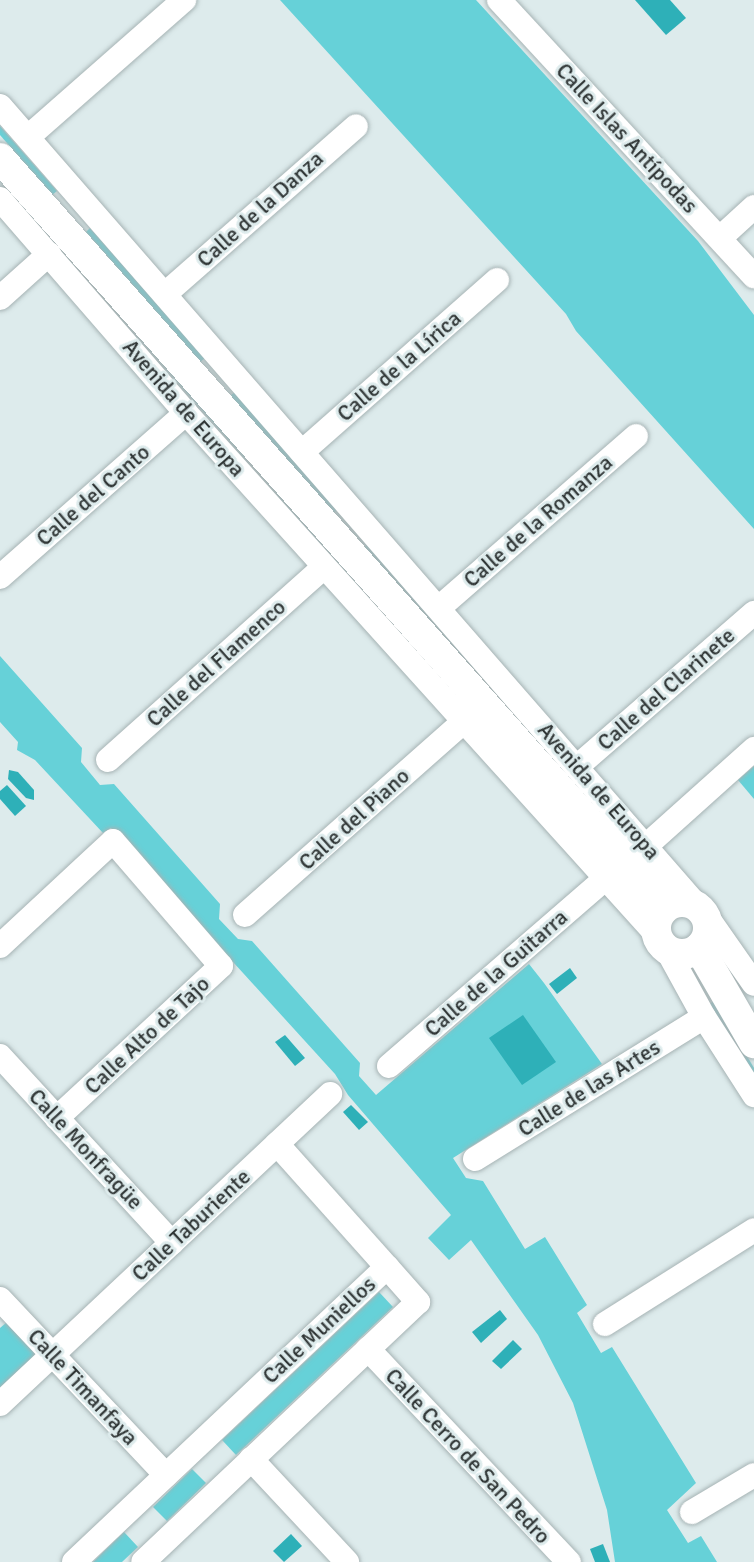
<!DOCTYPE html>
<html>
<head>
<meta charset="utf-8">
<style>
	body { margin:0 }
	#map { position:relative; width:754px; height:1562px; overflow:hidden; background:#ddebec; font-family:Signika,sans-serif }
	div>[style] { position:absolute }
	.green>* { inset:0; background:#66d1d8 }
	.water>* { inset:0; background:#2eb0b8 }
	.roads { filter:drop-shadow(0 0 2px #a6b3b4) drop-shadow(0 0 2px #a6b3b4) }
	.minor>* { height:24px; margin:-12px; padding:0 12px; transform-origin:12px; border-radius:12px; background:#fff }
	.tertiary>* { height:30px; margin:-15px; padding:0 15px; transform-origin:15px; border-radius:15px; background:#fff }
	.tertiary>.ring { margin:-15px; padding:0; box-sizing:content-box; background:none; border:30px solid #fff; border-radius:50% }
	span { translate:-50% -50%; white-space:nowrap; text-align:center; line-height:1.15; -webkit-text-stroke:6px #ddebec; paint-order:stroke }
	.street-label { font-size:22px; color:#303636 }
</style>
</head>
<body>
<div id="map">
	<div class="green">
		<i style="clip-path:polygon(280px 0,476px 0,698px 241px,754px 315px,754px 529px,576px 331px,566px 314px)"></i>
		<i style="clip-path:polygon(0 126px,57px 191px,52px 195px,0 135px)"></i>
		<i style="clip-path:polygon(90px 228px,205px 358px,200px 362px,86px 232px)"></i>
		<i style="clip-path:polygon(142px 333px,249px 455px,245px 459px,138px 337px)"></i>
		<i style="clip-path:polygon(235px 392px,338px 509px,333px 513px,230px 396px)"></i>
		<i style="clip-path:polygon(281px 491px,395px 622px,391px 626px,276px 494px)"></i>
		<i style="clip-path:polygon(369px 543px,480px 670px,474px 674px,364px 548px)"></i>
		<i style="clip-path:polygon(0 656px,82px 748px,81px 762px,100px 785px,114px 784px,220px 904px,219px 919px,238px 939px,252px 941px,360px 1063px,359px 1076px,376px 1095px,529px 964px,544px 983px,602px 1064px,453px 1158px,466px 1178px,483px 1181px,525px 1249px,545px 1237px,587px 1305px,577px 1313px,601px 1353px,612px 1347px,696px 1483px,667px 1510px,688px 1543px,701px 1536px,717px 1562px,615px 1562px,607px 1510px,573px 1403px,538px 1335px,471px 1240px,449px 1260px,428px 1238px,451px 1215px,348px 1095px,335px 1074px,111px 828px,103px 833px,35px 760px,17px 750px,18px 742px,0 722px)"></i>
		<i style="clip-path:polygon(754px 766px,754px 799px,738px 780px)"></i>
		<i style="clip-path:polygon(714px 1001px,754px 1068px,754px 1080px,708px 1005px)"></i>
		<i style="clip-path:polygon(379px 1292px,393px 1307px,236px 1455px,222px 1440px)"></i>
		<i style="clip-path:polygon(7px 1322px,39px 1355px,0 1392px,0 1328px)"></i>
		<i style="clip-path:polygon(192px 1469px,206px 1483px,167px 1521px,153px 1507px)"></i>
		<i style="clip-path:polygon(124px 1532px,138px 1547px,122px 1562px,93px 1562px)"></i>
	</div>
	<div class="water">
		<i style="clip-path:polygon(635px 0,670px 0,686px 18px,666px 35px)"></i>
		<i style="clip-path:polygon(9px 770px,18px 772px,34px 790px,34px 800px,26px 798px,8px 779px)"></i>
		<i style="clip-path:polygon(7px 785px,26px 806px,15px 816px,0 799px,0 791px)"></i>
		<i style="clip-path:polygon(570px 968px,577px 978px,557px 994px,549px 984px)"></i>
		<i style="clip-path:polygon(523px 1015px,556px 1062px,522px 1085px,489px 1038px)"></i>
		<i style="clip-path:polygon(285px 1035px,305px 1058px,295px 1066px,275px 1042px)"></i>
		<i style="clip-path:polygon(351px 1105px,368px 1122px,359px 1130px,343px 1112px)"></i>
		<i style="clip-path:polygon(500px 1310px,507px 1319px,481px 1343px,472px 1332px)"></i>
		<i style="clip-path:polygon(513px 1340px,522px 1349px,501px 1369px,492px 1361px)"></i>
		<i style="clip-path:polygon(291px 1534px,302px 1546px,284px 1562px,273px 1551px)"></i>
		<i style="clip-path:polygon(603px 1544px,610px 1562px,595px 1562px,590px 1549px)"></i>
	</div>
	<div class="roads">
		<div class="minor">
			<i style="left:499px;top:0;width:376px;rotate:47.3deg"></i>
			<i style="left:0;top:106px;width:1064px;rotate:48.93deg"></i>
			<i style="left:28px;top:137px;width:208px;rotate:-41.3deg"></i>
			<i style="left:0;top:199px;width:284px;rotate:49deg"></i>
			<i style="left:186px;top:413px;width:703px;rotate:47.94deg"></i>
			<i style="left:720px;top:238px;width:46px;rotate:-42.4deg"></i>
			<i style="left:165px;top:294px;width:254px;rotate:-41.3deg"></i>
			<i style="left:0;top:298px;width:66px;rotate:-41.9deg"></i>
			<i style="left:302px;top:452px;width:260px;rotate:-41.4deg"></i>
			<i style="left:0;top:577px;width:248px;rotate:-41.4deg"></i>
			<i style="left:440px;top:607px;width:260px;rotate:-41.1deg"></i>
			<i style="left:108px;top:760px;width:290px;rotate:-41.8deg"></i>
			<i style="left:579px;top:765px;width:232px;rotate:-41deg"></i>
			<i style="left:647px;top:845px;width:144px;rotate:-41.9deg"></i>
			<i style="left:705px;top:914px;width:85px;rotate:55deg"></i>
			<i style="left:245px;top:915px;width:291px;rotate:-41.5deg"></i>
			<i style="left:0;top:946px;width:154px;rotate:-42.9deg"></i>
			<i style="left:113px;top:841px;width:165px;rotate:49.2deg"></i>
			<i style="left:221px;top:966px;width:224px;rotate:137.2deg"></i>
			<i style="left:666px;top:948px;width:79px;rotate:61.2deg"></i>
			<i style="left:704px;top:1017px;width:93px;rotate:57.3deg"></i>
			<i style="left:0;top:1056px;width:254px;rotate:47.4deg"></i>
			<i style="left:389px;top:1066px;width:284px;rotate:-40.9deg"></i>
			<i style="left:277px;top:1144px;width:165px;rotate:48.2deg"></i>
			<i style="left:475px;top:1159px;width:269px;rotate:-31.8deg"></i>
			<i style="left:0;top:1299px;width:242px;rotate:46.7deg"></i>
			<i style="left:605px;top:1324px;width:176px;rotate:-32.2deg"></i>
			<i style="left:368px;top:1349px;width:293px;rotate:46.7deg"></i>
			<i style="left:0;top:1404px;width:453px;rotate:-43.2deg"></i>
			<i style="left:251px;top:1459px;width:141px;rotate:47deg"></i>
			<i style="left:692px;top:1512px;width:72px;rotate:-30.8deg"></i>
			<i style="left:74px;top:1562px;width:430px;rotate:-43.3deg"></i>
			<i style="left:387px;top:1267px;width:47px;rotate:48.5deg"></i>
			<i style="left:418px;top:1302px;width:378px;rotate:136.6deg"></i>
		</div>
		<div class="tertiary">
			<i style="left:0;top:158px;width:1002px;rotate:48.44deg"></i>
			<i class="ring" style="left:656px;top:902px;width:22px;height:22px"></i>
			<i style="left:699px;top:948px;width:110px;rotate:59.9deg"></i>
		</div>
	</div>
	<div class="street-label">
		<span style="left:627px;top:138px;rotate:47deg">Calle Islas Antípodas</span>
		<span style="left:260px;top:209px;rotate:-42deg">Calle de la Danza</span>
		<span style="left:399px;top:366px;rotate:-41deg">Calle de la Lírica</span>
		<span style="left:184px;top:408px;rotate:49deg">Avenida de Europa</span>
		<span style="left:93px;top:495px;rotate:-41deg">Calle del Canto</span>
		<span style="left:538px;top:521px;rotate:-41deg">Calle de la Romanza</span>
		<span style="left:216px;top:663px;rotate:-42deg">Calle del Flamenco</span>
		<span style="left:666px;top:689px;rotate:-41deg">Calle del Clarinete</span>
		<span style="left:599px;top:791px;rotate:49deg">Avenida de Europa</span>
		<span style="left:354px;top:819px;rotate:-42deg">Calle del Piano</span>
		<span style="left:496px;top:973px;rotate:-41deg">Calle de la Guitarra</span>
		<span style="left:147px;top:1035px;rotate:-43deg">Calle Alto de Tajo</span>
		<span style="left:589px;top:1088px;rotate:-32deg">Calle de las Artes</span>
		<span style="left:86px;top:1149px;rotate:47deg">Calle Monfragüe</span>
		<span style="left:191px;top:1225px;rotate:-43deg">Calle Taburiente</span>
		<span style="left:319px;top:1330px;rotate:-43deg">Calle Muniellos</span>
		<span style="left:83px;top:1387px;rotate:47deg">Calle Timanfaya</span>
		<span style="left:468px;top:1456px;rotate:47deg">Calle Cerro de San Pedro</span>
	</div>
</div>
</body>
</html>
